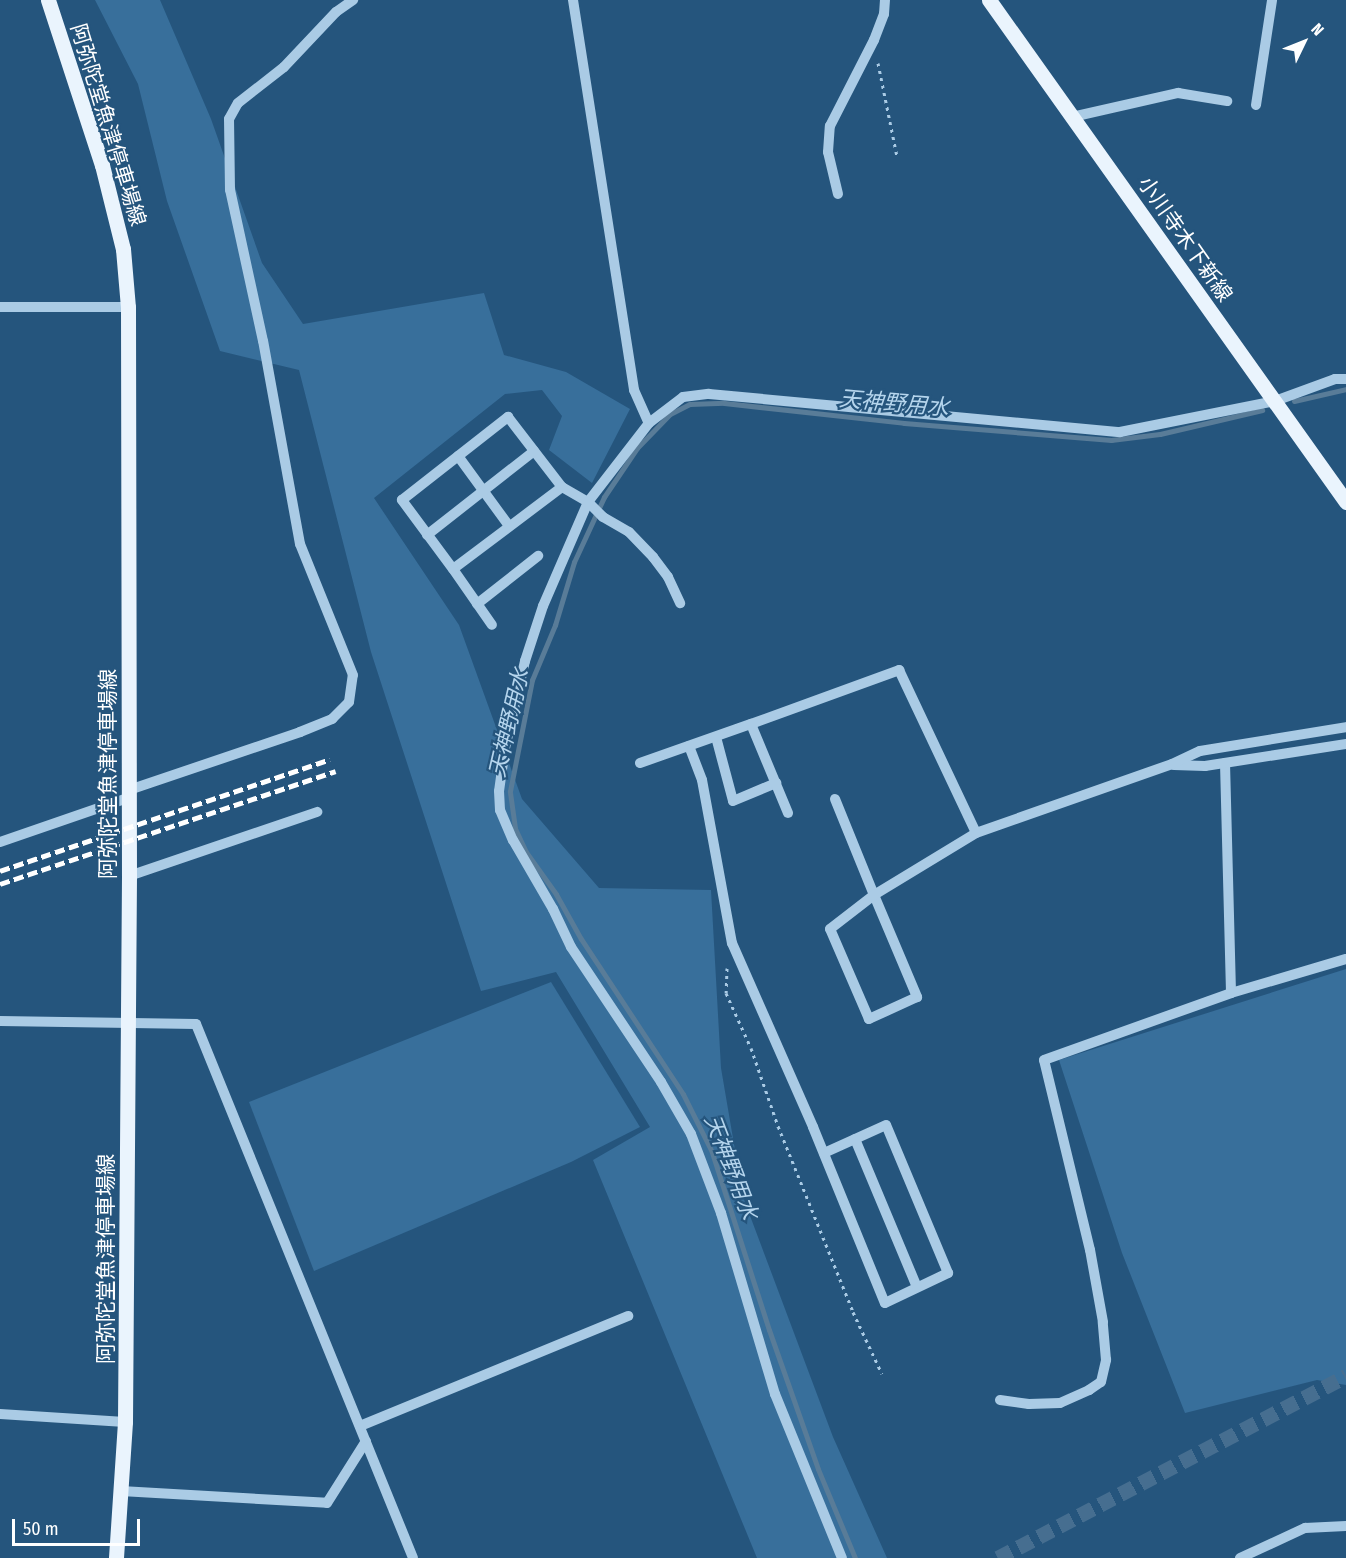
<!DOCTYPE html>
<html>
<head>
<meta charset="utf-8">
<style>
	body { margin:0 }
	#map { position:relative; width:1346px; height:1558px; overflow:hidden; background:#25557d; font-family:"Fira Sans Condensed","Noto Sans JP",sans-serif }
	div>[style] { position:absolute }
	.green>* { inset:0; background:#386f9b }
	.stream>* { height:5px; margin:-2.5px; padding:0 2.5px; transform-origin:2.5px; border-radius:2.5px; background:#597c98 }
	.major-tunnel>* { height:15px; margin-top:-7.5px; transform-origin:0; background:repeating-linear-gradient(90deg,#466e90 0 15px,transparent 0 23px) }
	.path>* { height:3px; margin-top:-1.5px; transform-origin:0; background:repeating-linear-gradient(90deg,#aacbe5 0 3px,transparent 0 7.5px) }
	.minor>* { height:10px; margin:-5px; padding:0 5px; transform-origin:5px; border-radius:5px; background:#aacbe5 }
	.major>* { height:15px; margin:-7.5px; padding:0 7.5px; transform-origin:7.5px; border-radius:7.5px; background:#eaf4fd }
	.rail>* { height:4.5px; margin-top:-2.25px; transform-origin:0; background:repeating-linear-gradient(90deg,#fff 0 10px,transparent 0 14.5px) }
	span { translate:-50% -50%; white-space:nowrap; text-align:center; line-height:1.15; -webkit-text-stroke:4.5px #25557d; paint-order:stroke }
	.street-label { font-size:21px; color:#fff }
	.water-label { font-size:22px; color:#b5d5ed; font-style:italic }
	.north { position:absolute; left:1274px; top:12px; width:60px; height:60px; -webkit-text-stroke:4px #25557d; paint-order:stroke; rotate:47deg; font-size:16px; font-weight:700; line-height:24px; text-align:center; color:#fff }
	.north::after { content:''; display:block; margin:auto; width:21px; height:27px; background:#fff; clip-path:polygon(50% 0,100% 100%,50% 72%,0 100%) }
	.scale { position:absolute; left:12px; top:1519px; width:128px; height:27px; box-sizing:border-box; border:3px solid #fff; border-top:0; padding-left:8px; font-size:18px; line-height:21px; white-space:nowrap; color:#fff; -webkit-text-stroke:4px #25557d; paint-order:stroke }
</style>
</head>
<body>
<div id="map">
	<div class="green">
		<i style="clip-path:polygon(95px 0,160px 0,211px 119px,262px 263px,303px 324px,484px 293px,504px 355px,566px 372px,630px 409px,592px 483px,549px 450px,562px 416px,542px 390px,505px 394px,374px 498px,459px 625px,522px 799px,599px 888px,711px 890px,721px 1068px,743px 1197px,833px 1437px,887px 1558px,757px 1558px,593px 1160px,650px 1127px,556px 972px,481px 991px,371px 652px,299px 370px,220px 351px,167px 201px,138px 84px)"></i>
		<i style="clip-path:polygon(1346px 969px,1346px 1385px,1317px 1380px,1185px 1413px,1122px 1253px,1059px 1060px)"></i>
		<i style="clip-path:polygon(551px 982px,640px 1127px,571px 1162px,314px 1271px,249px 1102px)"></i>
	</div>
	<div class="stream">
		<i style="left:1294px;top:401px;width:53px;rotate:-13deg"></i>
		<i style="left:855px;top:1558px;width:96px;rotate:-112.6deg"></i>
		<i style="left:818px;top:1469px;width:147px;rotate:-109.4deg"></i>
		<i style="left:769px;top:1330px;width:187px;rotate:-107.8deg"></i>
		<i style="left:712px;top:1152px;width:65px;rotate:-116.6deg"></i>
		<i style="left:683px;top:1094px;width:186px;rotate:-123.3deg"></i>
		<i style="left:581px;top:939px;width:51px;rotate:-119.1deg"></i>
		<i style="left:556px;top:894px;width:52px;rotate:-125.5deg"></i>
		<i style="left:526px;top:852px;width:26px;rotate:-115deg"></i>
		<i style="left:515px;top:828px;width:37px;rotate:-98deg"></i>
		<i style="left:510px;top:791px;width:113px;rotate:-78.8deg"></i>
		<i style="left:532px;top:680px;width:60px;rotate:-67.3deg"></i>
		<i style="left:555px;top:625px;width:66px;rotate:-73.2deg"></i>
		<i style="left:574px;top:562px;width:72px;rotate:-65.2deg"></i>
		<i style="left:604px;top:497px;width:59px;rotate:-56deg"></i>
		<i style="left:637px;top:448px;width:47px;rotate:-45.9deg"></i>
		<i style="left:670px;top:414px;width:22px;rotate:-27deg"></i>
		<i style="left:690px;top:404px;width:34px;rotate:-2deg"></i>
		<i style="left:724px;top:403px;width:181px;rotate:6.3deg"></i>
		<i style="left:904px;top:423px;width:208px;rotate:4.7deg"></i>
		<i style="left:1111px;top:440px;width:49px;rotate:-7deg"></i>
		<i style="left:1160px;top:434px;width:105px;rotate:-13.2deg"></i>
	</div>
	<div class="major-tunnel">
		<i style="left:998px;top:1558px;width:393px;rotate:-27.6deg"></i>
	</div>
	<div class="path">
		<i style="left:878px;top:63px;width:95px;rotate:78.5deg"></i>
		<i style="left:727px;top:968px;width:25px;rotate:92deg"></i>
		<i style="left:726px;top:993px;width:60px;rotate:65.6deg"></i>
		<i style="left:751px;top:1048px;width:83px;rotate:70.9deg"></i>
		<i style="left:778px;top:1126px;width:201px;rotate:68deg"></i>
		<i style="left:853px;top:1312px;width:68px;rotate:64.9deg"></i>
	</div>
	<div class="minor">
		<i style="left:573px;top:0;width:395px;rotate:81.1deg"></i>
		<i style="left:634px;top:390px;width:36px;rotate:66deg"></i>
		<i style="left:649px;top:423px;width:43px;rotate:-37.4deg"></i>
		<i style="left:683px;top:397px;width:26px;rotate:-7deg"></i>
		<i style="left:709px;top:394px;width:413px;rotate:5.3deg"></i>
		<i style="left:1120px;top:432px;width:158px;rotate:-11.3deg"></i>
		<i style="left:1275px;top:401px;width:64px;rotate:-20.1deg"></i>
		<i style="left:1335px;top:379px;width:11px"></i>
		<i style="left:1256px;top:105px;width:106px;rotate:-81.3deg"></i>
		<i style="left:1072px;top:117px;width:109px;rotate:-12.8deg"></i>
		<i style="left:1178px;top:93px;width:50px;rotate:9.3deg"></i>
		<i style="left:838px;top:194px;width:43px;rotate:-103.4deg"></i>
		<i style="left:828px;top:152px;width:26px;rotate:-86deg"></i>
		<i style="left:830px;top:126px;width:97px;rotate:-62.9deg"></i>
		<i style="left:874px;top:40px;width:28px;rotate:-69deg"></i>
		<i style="left:884px;top:14px;width:14px;rotate:-86deg"></i>
		<i style="left:0;top:307px;width:128px"></i>
		<i style="left:649px;top:423px;width:100px;rotate:127.7deg"></i>
		<i style="left:588px;top:502px;width:21px;rotate:45deg"></i>
		<i style="left:603px;top:517px;width:30px;rotate:30deg"></i>
		<i style="left:629px;top:532px;width:35px;rotate:46deg"></i>
		<i style="left:653px;top:557px;width:25px;rotate:53deg"></i>
		<i style="left:668px;top:577px;width:29px;rotate:65deg"></i>
		<i style="left:458px;top:456px;width:87px;rotate:53.9deg"></i>
		<i style="left:562px;top:487px;width:136px;rotate:143deg"></i>
		<i style="left:453px;top:569px;width:86px;rotate:-126.5deg"></i>
		<i style="left:402px;top:500px;width:135px;rotate:-38.1deg"></i>
		<i style="left:508px;top:417px;width:88px;rotate:52.4deg"></i>
		<i style="left:562px;top:487px;width:30px;rotate:30deg"></i>
		<i style="left:588px;top:502px;width:113px;rotate:113.4deg"></i>
		<i style="left:543px;top:606px;width:58px;rotate:108.1deg"></i>
		<i style="left:525px;top:661px;width:89px;rotate:102.9deg"></i>
		<i style="left:505px;top:748px;width:43px;rotate:97.9deg"></i>
		<i style="left:499px;top:791px;width:19px;rotate:87deg"></i>
		<i style="left:500px;top:810px;width:33px;rotate:67deg"></i>
		<i style="left:513px;top:840px;width:80px;rotate:59.9deg"></i>
		<i style="left:553px;top:909px;width:42px;rotate:64.7deg"></i>
		<i style="left:571px;top:947px;width:162px;rotate:56.3deg"></i>
		<i style="left:661px;top:1082px;width:60px;rotate:60deg"></i>
		<i style="left:691px;top:1134px;width:85px;rotate:69.2deg"></i>
		<i style="left:721px;top:1213px;width:189px;rotate:73.4deg"></i>
		<i style="left:775px;top:1394px;width:177px;rotate:67.8deg"></i>
		<i style="left:427px;top:535px;width:136px;rotate:-38.1deg"></i>
		<i style="left:453px;top:569px;width:68px;rotate:55.1deg"></i>
		<i style="left:477px;top:604px;width:78px;rotate:-38.2deg"></i>
		<i style="left:716px;top:737px;width:66px;rotate:75.1deg"></i>
		<i style="left:733px;top:801px;width:47px;rotate:-22.7deg"></i>
		<i style="left:689px;top:746px;width:36px;rotate:69deg"></i>
		<i style="left:702px;top:780px;width:166px;rotate:79.6deg"></i>
		<i style="left:732px;top:943px;width:201px;rotate:66.2deg"></i>
		<i style="left:813px;top:1127px;width:190px;rotate:67.8deg"></i>
		<i style="left:885px;top:1303px;width:70px;rotate:-25.5deg"></i>
		<i style="left:948px;top:1273px;width:160px;rotate:-112.7deg"></i>
		<i style="left:886px;top:1125px;width:68px;rotate:155.7deg"></i>
		<i style="left:640px;top:763px;width:118px;rotate:-19.4deg"></i>
		<i style="left:1225px;top:763px;width:230px;rotate:88.5deg"></i>
		<i style="left:1174px;top:765px;width:31px;rotate:2deg"></i>
		<i style="left:1205px;top:766px;width:143px;rotate:-8.9deg"></i>
		<i style="left:129px;top:790px;width:181px;rotate:-18.7deg"></i>
		<i style="left:300px;top:732px;width:35px;rotate:-22deg"></i>
		<i style="left:332px;top:719px;width:24px;rotate:-45deg"></i>
		<i style="left:349px;top:702px;width:27px;rotate:-82deg"></i>
		<i style="left:353px;top:675px;width:141px;rotate:-112deg"></i>
		<i style="left:300px;top:544px;width:206px;rotate:-100.3deg"></i>
		<i style="left:263px;top:341px;width:155px;rotate:-102.3deg"></i>
		<i style="left:230px;top:190px;width:71px;rotate:-90.8deg"></i>
		<i style="left:229px;top:119px;width:18px;rotate:-61deg"></i>
		<i style="left:238px;top:103px;width:58px;rotate:-38deg"></i>
		<i style="left:284px;top:67px;width:76px;rotate:-46.6deg"></i>
		<i style="left:336px;top:12px;width:21px;rotate:-35deg"></i>
		<i style="left:835px;top:799px;width:104px;rotate:67.9deg"></i>
		<i style="left:874px;top:895px;width:111px;rotate:67.1deg"></i>
		<i style="left:917px;top:997px;width:53px;rotate:155.4deg"></i>
		<i style="left:869px;top:1019px;width:98px;rotate:-113.4deg"></i>
		<i style="left:830px;top:929px;width:56px;rotate:-37.7deg"></i>
		<i style="left:874px;top:895px;width:119px;rotate:-31.3deg"></i>
		<i style="left:976px;top:833px;width:208px;rotate:-19.4deg"></i>
		<i style="left:1172px;top:764px;width:31px;rotate:-25deg"></i>
		<i style="left:1200px;top:751px;width:148px;rotate:-9.3deg"></i>
		<i style="left:788px;top:813px;width:96px;rotate:-112.6deg"></i>
		<i style="left:751px;top:724px;width:158px;rotate:-20deg"></i>
		<i style="left:899px;top:670px;width:180px;rotate:64.7deg"></i>
		<i style="left:0;top:842px;width:135px;rotate:-19deg"></i>
		<i style="left:129px;top:876px;width:199px;rotate:-18.8deg"></i>
		<i style="left:0;top:1021px;width:196px;rotate:0.9deg"></i>
		<i style="left:196px;top:1024px;width:576px;rotate:67.88deg"></i>
		<i style="left:855px;top:1139px;width:160px;rotate:67.3deg"></i>
		<i style="left:1000px;top:1400px;width:29px;rotate:8deg"></i>
		<i style="left:1029px;top:1404px;width:31px;rotate:-2deg"></i>
		<i style="left:1060px;top:1403px;width:32px;rotate:-24deg"></i>
		<i style="left:1089px;top:1390px;width:14px;rotate:-34deg"></i>
		<i style="left:1101px;top:1382px;width:23px;rotate:-77deg"></i>
		<i style="left:1106px;top:1360px;width:38px;rotate:-95deg"></i>
		<i style="left:1103px;top:1322px;width:73px;rotate:-100.2deg"></i>
		<i style="left:1090px;top:1250px;width:195px;rotate:-103.6deg"></i>
		<i style="left:1044px;top:1060px;width:199px;rotate:-19.7deg"></i>
		<i style="left:1231px;top:993px;width:120px;rotate:-16.5deg"></i>
		<i style="left:0;top:1414px;width:125px;rotate:3.7deg"></i>
		<i style="left:360px;top:1426px;width:290px;rotate:-22.3deg"></i>
		<i style="left:121px;top:1491px;width:206px;rotate:3.3deg"></i>
		<i style="left:327px;top:1503px;width:73px;rotate:-57.8deg"></i>
		<i style="left:1240px;top:1558px;width:72px;rotate:-24.8deg"></i>
		<i style="left:1305px;top:1528px;width:41px;rotate:-2.8deg"></i>
	</div>
	<div class="major">
		<i style="left:48px;top:0;width:174px;rotate:71.9deg"></i>
		<i style="left:102px;top:165px;width:87px;rotate:76deg"></i>
		<i style="left:123px;top:249px;width:58px;rotate:85.1deg"></i>
		<i style="left:128px;top:307px;width:569px;rotate:89.9deg"></i>
		<i style="left:129px;top:876px;width:546px;rotate:90.42deg"></i>
		<i style="left:125px;top:1422px;width:136px;rotate:93.8deg"></i>
		<i style="left:989px;top:0;width:616px;rotate:54.58deg"></i>
	</div>
	<div class="rail">
		<i style="left:0;top:871px;width:348px;rotate:-18.7deg"></i>
		<i style="left:0;top:884px;width:354px;rotate:-18.6deg"></i>
	</div>
	<div class="street-label">
		<span style="left:108px;top:125px;rotate:73deg">阿弥陀堂魚津停車場線</span>
		<span style="left:1185px;top:239px;rotate:55deg">小川寺木下新線</span>
		<span style="left:108px;top:774px;rotate:-90deg">阿弥陀堂魚津停車場線</span>
		<span style="left:106px;top:1259px;rotate:-90deg">阿弥陀堂魚津停車場線</span>
	</div>
	<div class="water-label">
		<span style="left:894px;top:403px;rotate:5deg">天神野用水</span>
		<span style="left:509px;top:723px;rotate:-77deg">天神野用水</span>
		<span style="left:731px;top:1167px;rotate:69deg">天神野用水</span>
	</div>
	<div class="north">N</div>
	<div class="scale">50 m</div>
</div>
</body>
</html>
